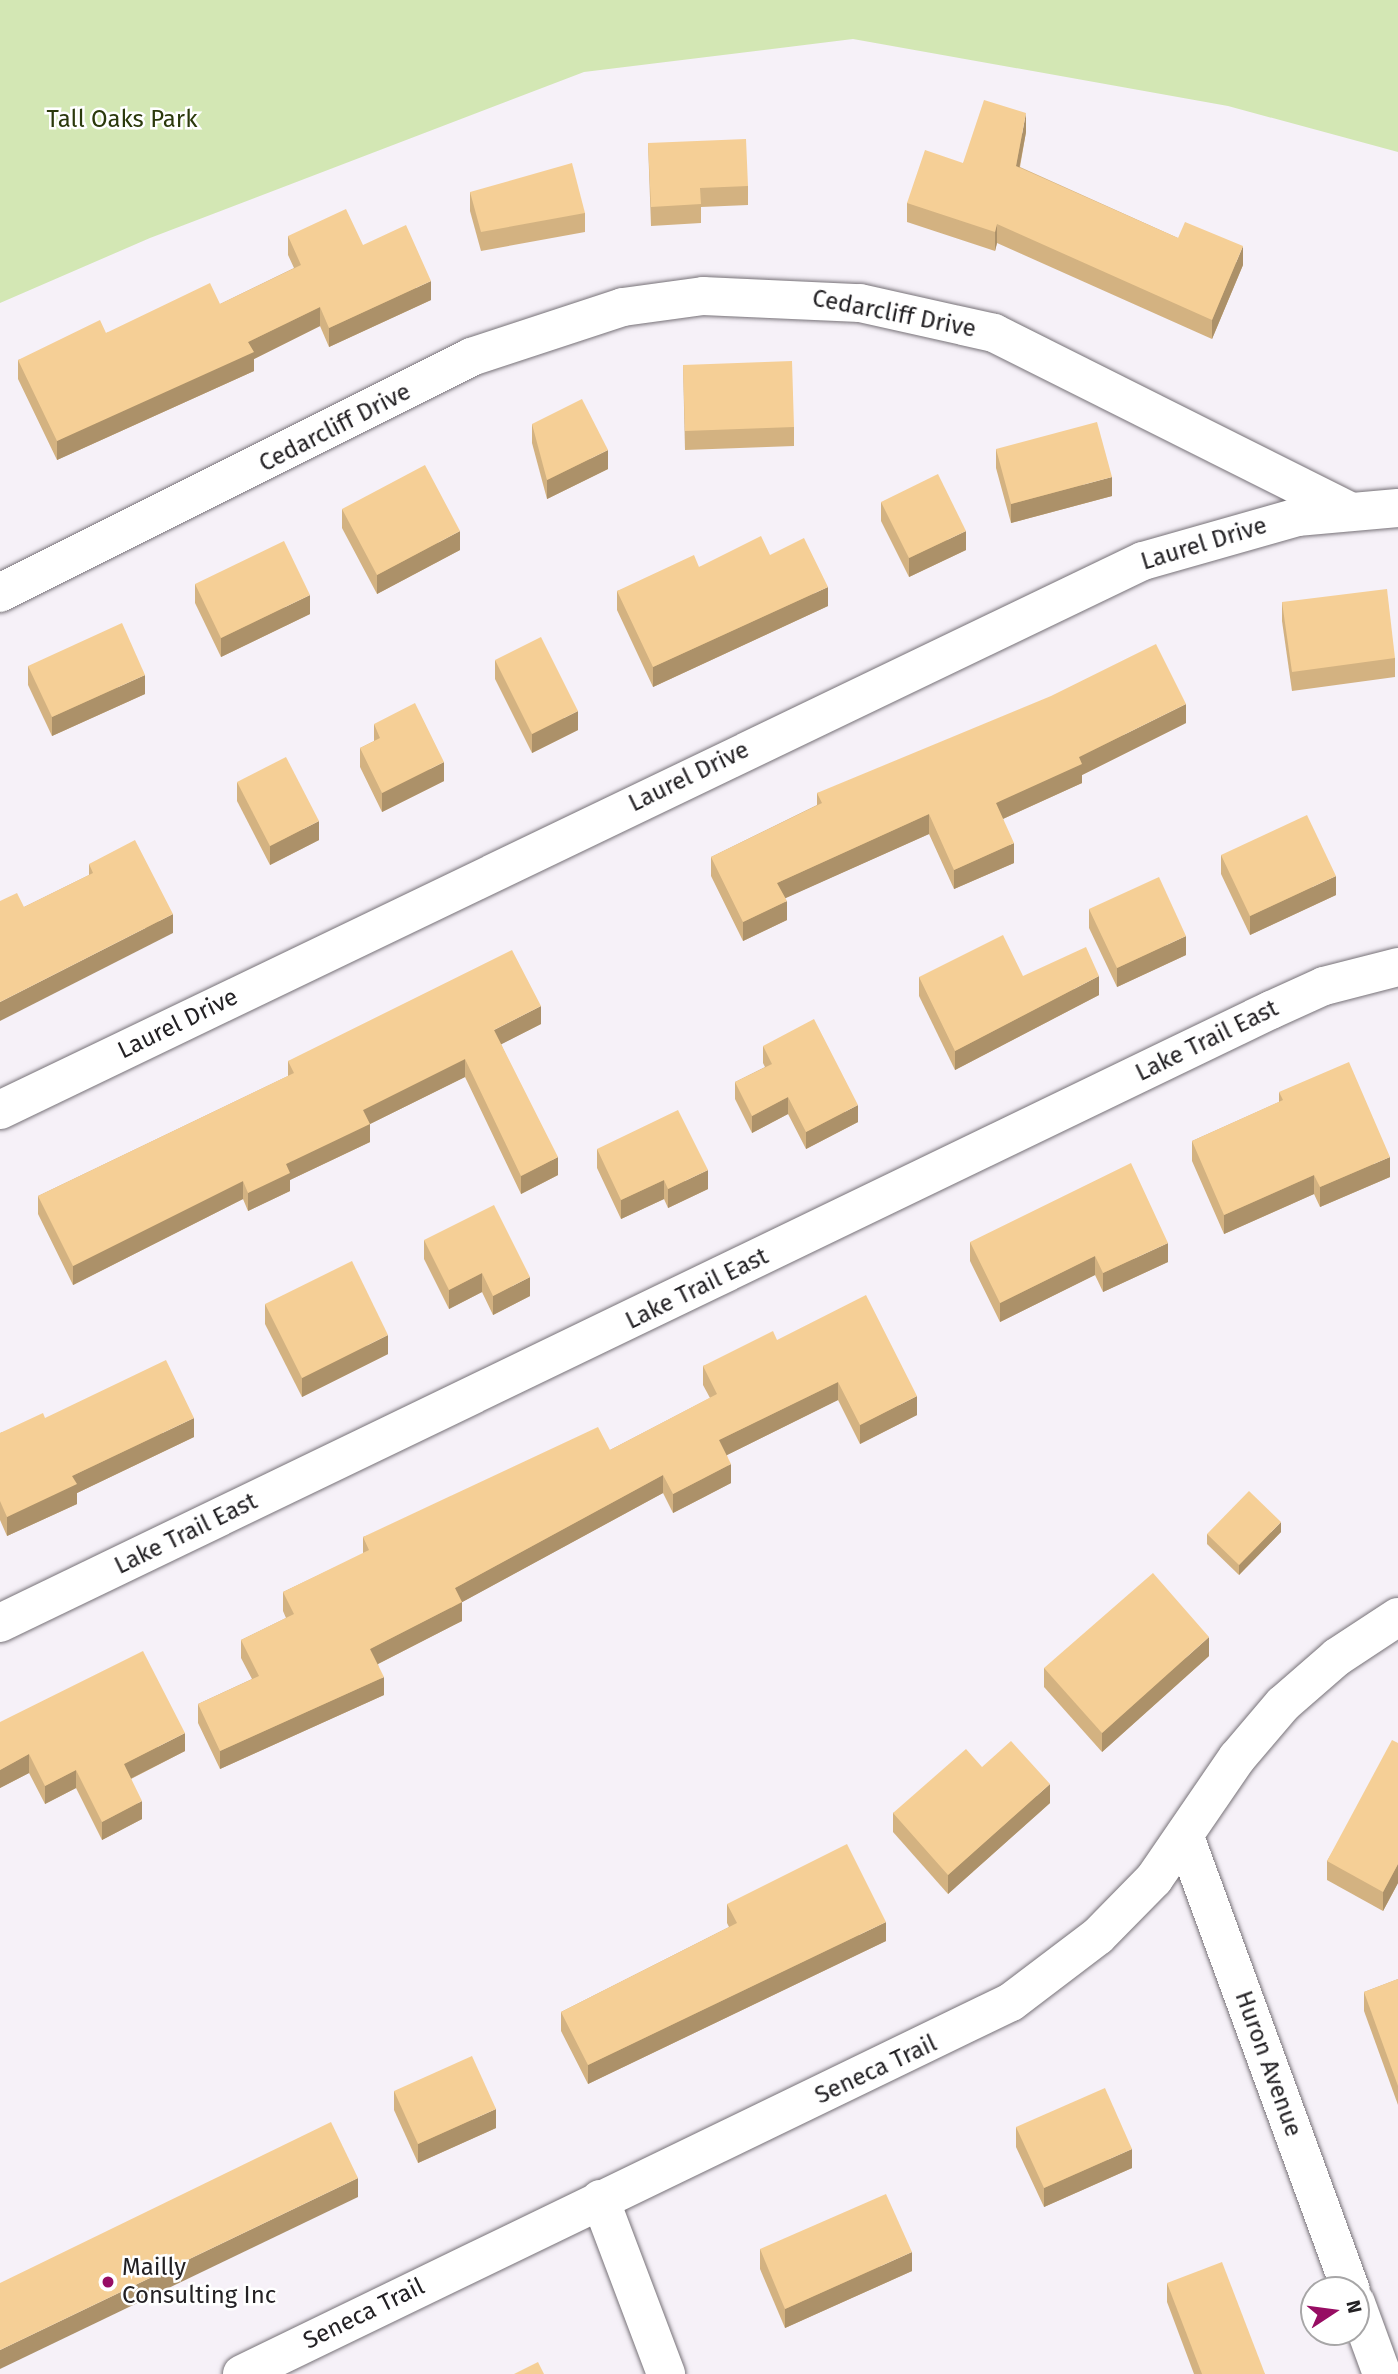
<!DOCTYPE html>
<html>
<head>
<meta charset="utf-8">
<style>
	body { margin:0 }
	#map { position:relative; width:1398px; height:2374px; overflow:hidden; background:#f6f1f8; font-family:"Fira Sans",sans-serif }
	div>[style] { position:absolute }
	.green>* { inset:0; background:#d3e7b4 }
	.roads { filter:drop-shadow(0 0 2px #777278) drop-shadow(0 0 2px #777278) }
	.street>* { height:38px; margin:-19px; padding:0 19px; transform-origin:19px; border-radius:19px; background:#fff }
	.wall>* { inset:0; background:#d3b281 }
	.shaded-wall>* { inset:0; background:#ac9169 }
	.building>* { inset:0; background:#f5cf96 }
	.dots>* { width:19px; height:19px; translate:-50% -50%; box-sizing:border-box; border:4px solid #fff; border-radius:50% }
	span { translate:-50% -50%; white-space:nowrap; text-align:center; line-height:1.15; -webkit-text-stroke:5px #fff; paint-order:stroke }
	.park-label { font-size:24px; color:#2b390c }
	.street-label { font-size:24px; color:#232124 }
	.poi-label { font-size:24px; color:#232124 }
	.left { translate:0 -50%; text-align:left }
	.north { position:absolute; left:1300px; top:2276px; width:70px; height:70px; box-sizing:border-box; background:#fff; border:2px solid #a7a6a7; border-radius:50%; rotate:77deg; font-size:19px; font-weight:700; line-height:28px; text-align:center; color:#232124 }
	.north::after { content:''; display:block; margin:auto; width:24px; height:32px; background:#970d63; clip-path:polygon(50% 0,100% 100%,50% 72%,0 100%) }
</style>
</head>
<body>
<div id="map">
	<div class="green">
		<i style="clip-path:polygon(0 0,1398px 0,1398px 152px,1228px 106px,853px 39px,584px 72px,150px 238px,0 303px)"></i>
	</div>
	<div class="roads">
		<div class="street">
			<i style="left:0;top:593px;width:527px;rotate:-26.61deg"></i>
			<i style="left:471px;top:357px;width:160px;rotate:-18.2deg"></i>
			<i style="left:623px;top:307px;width:81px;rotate:-7.8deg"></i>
			<i style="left:703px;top:296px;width:157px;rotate:2.6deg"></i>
			<i style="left:860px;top:303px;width:137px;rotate:12.6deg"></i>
			<i style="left:994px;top:333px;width:398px;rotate:26.6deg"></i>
			<i style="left:0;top:1110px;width:1268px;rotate:-25.66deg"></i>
			<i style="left:1143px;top:561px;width:160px;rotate:-15.9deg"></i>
			<i style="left:1297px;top:517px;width:101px;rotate:-5.1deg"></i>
			<i style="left:0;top:1623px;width:1411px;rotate:-25.75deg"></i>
			<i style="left:1271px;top:1010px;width:58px;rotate:-24.4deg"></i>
			<i style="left:1324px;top:986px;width:76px;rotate:-14.4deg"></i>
			<i style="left:1185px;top:1837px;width:482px;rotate:69.9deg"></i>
			<i style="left:600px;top:2199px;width:187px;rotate:69.3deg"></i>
			<i style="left:1356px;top:2303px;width:76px;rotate:69.9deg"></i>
			<i style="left:242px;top:2374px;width:854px;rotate:-25.82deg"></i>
			<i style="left:1011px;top:2002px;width:109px;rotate:-37.2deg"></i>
			<i style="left:1098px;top:1936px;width:80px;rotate:-45.5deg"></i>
			<i style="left:1154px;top:1879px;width:147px;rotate:-55.6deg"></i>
			<i style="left:1237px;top:1758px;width:71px;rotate:-49.6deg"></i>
			<i style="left:1283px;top:1704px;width:72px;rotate:-41deg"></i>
			<i style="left:1337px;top:1657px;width:73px;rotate:-33.3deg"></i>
		</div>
	</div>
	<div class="wall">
		<i style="clip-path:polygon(1026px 132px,1020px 167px,1178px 238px,1243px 265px,1212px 339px,997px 243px,995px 251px,907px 222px,907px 203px,963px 163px)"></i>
		<i style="clip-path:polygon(648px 143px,748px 186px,748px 205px,701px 207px,701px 223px,651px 226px)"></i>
		<i style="clip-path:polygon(470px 192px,585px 213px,585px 232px,481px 251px,470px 211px)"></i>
		<i style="clip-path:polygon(288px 236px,363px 245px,431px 300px,329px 347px,320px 326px,254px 359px,254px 371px,57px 460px,18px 379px,18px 360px,106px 333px,220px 304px,294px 268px,288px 255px)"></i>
		<i style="clip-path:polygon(683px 365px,794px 427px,794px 446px,685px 450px)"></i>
		<i style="clip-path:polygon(532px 424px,608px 469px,547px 499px,532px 443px)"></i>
		<i style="clip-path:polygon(996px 449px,1112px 496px,1011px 523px,996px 468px)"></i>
		<i style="clip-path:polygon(881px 502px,966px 550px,909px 577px,881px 521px)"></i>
		<i style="clip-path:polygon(342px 509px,460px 550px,377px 594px,342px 528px)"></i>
		<i style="clip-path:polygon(770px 555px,828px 606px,653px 687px,617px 610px,617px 591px,699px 567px)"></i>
		<i style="clip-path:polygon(195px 584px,310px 614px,221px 657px,195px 603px)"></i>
		<i style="clip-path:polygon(1282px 602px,1395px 658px,1395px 677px,1292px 691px,1282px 621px)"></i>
		<i style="clip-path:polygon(495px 660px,578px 730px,532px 753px,495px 679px)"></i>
		<i style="clip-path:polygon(28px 666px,145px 694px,52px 736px,28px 685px)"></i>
		<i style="clip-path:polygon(1186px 723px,1082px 775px,1082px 783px,1003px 819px,1014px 863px,954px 889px,929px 834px,785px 898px,787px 920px,743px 941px,711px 876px,711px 857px,817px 805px,817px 793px)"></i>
		<i style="clip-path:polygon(374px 724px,444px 781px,382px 812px,360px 767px,360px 748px,374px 741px)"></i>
		<i style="clip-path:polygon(237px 782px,319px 840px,270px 865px,237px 801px)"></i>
		<i style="clip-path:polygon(1221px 855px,1336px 895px,1250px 935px,1221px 874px)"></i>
		<i style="clip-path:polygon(89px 864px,173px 933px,24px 907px,89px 875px)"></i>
		<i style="clip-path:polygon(1089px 909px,1186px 955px,1117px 987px,1089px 928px)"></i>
		<i style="clip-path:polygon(1023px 976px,1099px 995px,955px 1070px,919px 996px,919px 977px)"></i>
		<i style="clip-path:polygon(541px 1024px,501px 1044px,558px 1175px,521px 1194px,465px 1077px,370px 1124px,370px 1142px,290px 1180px,290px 1191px,248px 1211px,243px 1199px,73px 1285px,38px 1214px,38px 1196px,288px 1076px,288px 1061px)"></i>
		<i style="clip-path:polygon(763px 1046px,858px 1122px,806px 1149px,788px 1114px,752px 1133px,735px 1099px,735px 1082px,765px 1067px,763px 1063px)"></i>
		<i style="clip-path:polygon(1279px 1092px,1390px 1177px,1320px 1207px,1314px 1194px,1224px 1234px,1192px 1161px,1192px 1141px,1279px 1102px)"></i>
		<i style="clip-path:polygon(597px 1149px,708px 1189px,668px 1208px,664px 1199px,621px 1219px,597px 1168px)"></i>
		<i style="clip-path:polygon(424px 1240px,530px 1296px,493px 1315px,482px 1292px,449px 1309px,424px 1259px)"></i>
		<i style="clip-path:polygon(970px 1242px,1168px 1262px,1103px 1292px,1095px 1275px,1000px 1322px,970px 1261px)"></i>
		<i style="clip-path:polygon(265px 1304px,388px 1354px,302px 1397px,265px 1324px)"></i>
		<i style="clip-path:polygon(777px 1340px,917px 1415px,860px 1444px,838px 1400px,727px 1455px,731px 1483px,673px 1513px,663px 1493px,462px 1602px,462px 1621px,378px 1664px,384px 1695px,220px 1769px,198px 1723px,198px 1704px,252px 1679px,241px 1658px,241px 1640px,286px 1618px,283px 1611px,283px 1592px,363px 1554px,363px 1537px,610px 1450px,710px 1398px,703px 1385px,703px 1366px)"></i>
		<i style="clip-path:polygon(45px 1418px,194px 1437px,77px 1493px,77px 1504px,7px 1536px,0 1520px,0 1433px)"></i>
		<i style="clip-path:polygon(1281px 1532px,1239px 1575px,1207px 1544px,1207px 1534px)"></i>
		<i style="clip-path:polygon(1209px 1656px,1102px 1752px,1044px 1687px,1044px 1668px)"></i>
		<i style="clip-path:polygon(0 1722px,185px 1751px,131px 1779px,142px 1819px,102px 1840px,76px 1788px,45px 1804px,29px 1773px,0 1788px)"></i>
		<i style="clip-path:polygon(1398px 1743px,1398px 1883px,1383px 1911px,1327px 1880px,1327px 1861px)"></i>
		<i style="clip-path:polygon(982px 1767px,1050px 1803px,948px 1894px,893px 1832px,893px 1813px)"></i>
		<i style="clip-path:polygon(727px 1904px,886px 1941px,588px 2084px,561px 2031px,561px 2012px,729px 1927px,727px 1923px)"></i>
		<i style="clip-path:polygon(1398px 1979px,1398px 2105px,1364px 2011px,1364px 1992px)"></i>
		<i style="clip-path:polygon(394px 2091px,496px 2128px,418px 2163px,394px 2110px)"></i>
		<i style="clip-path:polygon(1016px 2127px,1132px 2168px,1044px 2207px,1016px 2147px)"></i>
		<i style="clip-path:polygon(760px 2249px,912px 2271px,785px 2328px,760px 2269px)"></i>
		<i style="clip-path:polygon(1167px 2283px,1265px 2374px,1194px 2374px,1167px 2302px)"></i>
	</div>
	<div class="shaded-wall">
		<i style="clip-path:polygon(1026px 113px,1026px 132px,1016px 185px,1016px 166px)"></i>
		<i style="clip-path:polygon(997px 224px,997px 243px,995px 251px,995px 232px)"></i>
		<i style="clip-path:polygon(1243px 246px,1243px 265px,1212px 339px,1212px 320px)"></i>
		<i style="clip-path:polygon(431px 281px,431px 300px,329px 347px,329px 328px)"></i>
		<i style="clip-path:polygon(320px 307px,320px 326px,254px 359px,254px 371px,57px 460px,57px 441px,248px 342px)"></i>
		<i style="clip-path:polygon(608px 450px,608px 469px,547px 499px,547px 480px)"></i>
		<i style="clip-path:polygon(1112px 477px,1112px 496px,1011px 523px,1011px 504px)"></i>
		<i style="clip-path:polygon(460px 531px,460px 550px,377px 594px,377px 575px)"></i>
		<i style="clip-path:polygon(966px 531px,966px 550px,909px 577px,909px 558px)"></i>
		<i style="clip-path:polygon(828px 587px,828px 606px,653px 687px,653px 667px)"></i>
		<i style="clip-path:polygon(310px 595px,310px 614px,221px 657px,221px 638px)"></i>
		<i style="clip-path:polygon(145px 675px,145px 694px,52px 736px,52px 717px)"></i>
		<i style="clip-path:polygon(1186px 704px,1186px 723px,1082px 775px,1082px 783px,996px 822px,996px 803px,1079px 757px)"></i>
		<i style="clip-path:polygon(578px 711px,578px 730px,532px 753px,532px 734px)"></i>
		<i style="clip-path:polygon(444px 762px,444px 781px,382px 812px,382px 793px)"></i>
		<i style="clip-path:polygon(929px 814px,929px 834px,777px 902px,777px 883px)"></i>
		<i style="clip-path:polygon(319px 821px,319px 840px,270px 865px,270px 846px)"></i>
		<i style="clip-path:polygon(1014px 843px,1014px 863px,954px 889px,954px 870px)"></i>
		<i style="clip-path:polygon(1336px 876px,1336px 895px,1250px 935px,1250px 916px)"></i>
		<i style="clip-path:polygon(787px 901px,787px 920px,743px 941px,743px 922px)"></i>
		<i style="clip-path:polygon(173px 914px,173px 933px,0 1021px,0 1002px)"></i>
		<i style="clip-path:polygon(1186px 936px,1186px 955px,1117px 987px,1117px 968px)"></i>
		<i style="clip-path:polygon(1099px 976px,1099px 995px,955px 1070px,955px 1051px)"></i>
		<i style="clip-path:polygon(541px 1006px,541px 1024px,494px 1048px,494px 1030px)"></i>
		<i style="clip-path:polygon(465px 1059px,465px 1077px,370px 1124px,370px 1142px,290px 1180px,290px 1191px,248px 1211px,248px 1193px,286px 1164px,363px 1110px)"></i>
		<i style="clip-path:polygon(788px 1097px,788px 1114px,752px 1133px,752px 1116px)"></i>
		<i style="clip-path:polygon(858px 1105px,858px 1122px,806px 1149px,806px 1132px)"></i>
		<i style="clip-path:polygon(558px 1157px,558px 1175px,521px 1194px,521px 1176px)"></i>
		<i style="clip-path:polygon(1390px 1157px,1390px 1177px,1320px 1207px,1320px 1187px)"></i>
		<i style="clip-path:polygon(708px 1170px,708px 1189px,668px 1208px,668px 1189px)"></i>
		<i style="clip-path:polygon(1314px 1175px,1314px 1194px,1224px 1234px,1224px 1215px)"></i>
		<i style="clip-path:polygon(664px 1180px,664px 1199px,621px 1219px,621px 1200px)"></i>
		<i style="clip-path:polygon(243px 1181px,243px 1199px,73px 1285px,73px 1266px)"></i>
		<i style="clip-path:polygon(1168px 1243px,1168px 1262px,1103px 1292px,1103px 1273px)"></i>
		<i style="clip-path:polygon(1095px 1256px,1095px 1275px,1000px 1322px,1000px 1303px)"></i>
		<i style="clip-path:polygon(482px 1273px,482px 1292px,449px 1309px,449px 1290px)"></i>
		<i style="clip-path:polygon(530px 1277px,530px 1296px,493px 1315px,493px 1296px)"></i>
		<i style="clip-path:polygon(388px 1335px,388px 1354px,302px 1397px,302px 1378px)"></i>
		<i style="clip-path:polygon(838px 1382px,838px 1400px,719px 1459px,719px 1440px)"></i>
		<i style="clip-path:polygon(917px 1396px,917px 1415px,860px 1444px,860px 1425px)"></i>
		<i style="clip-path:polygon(194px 1418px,194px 1437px,77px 1493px,77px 1504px,7px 1536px,7px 1517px,72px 1476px)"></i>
		<i style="clip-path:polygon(731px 1464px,731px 1483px,673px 1513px,673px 1494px)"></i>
		<i style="clip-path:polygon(663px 1475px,663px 1493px,455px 1606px,455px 1588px)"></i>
		<i style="clip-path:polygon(1281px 1522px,1281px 1532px,1239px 1575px,1239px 1565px)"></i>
		<i style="clip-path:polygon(462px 1602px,462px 1621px,370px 1668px,370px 1649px)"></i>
		<i style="clip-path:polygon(1209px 1637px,1209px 1656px,1102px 1752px,1102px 1733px)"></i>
		<i style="clip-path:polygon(384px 1677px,384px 1695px,220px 1769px,220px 1751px)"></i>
		<i style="clip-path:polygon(185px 1733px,185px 1751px,124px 1782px,124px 1764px)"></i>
		<i style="clip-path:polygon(29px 1754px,29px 1773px,0 1788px,0 1770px)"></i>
		<i style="clip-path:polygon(76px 1770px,76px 1788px,45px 1804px,45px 1786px)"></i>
		<i style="clip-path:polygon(1050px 1784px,1050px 1803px,948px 1894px,948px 1875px)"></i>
		<i style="clip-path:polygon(142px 1801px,142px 1819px,102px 1840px,102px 1822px)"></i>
		<i style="clip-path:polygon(1398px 1864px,1398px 1883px,1383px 1911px,1383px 1892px)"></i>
		<i style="clip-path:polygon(886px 1922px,886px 1941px,588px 2084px,588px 2065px)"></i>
		<i style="clip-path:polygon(496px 2109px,496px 2128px,418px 2163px,418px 2144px)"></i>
		<i style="clip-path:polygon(1132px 2149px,1132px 2168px,1044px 2207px,1044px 2188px)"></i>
		<i style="clip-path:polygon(358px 2178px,358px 2197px,0 2369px,0 2350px)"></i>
		<i style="clip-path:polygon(912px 2252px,912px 2271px,785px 2328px,785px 2309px)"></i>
	</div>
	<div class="building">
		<i style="clip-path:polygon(984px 100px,1026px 113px,1016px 166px,1178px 238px,1185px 222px,1243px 246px,1212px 320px,997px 224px,995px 232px,907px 203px,925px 150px,963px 163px)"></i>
		<i style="clip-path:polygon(746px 139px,748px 186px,700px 188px,701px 204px,651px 207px,648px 143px)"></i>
		<i style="clip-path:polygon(572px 163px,585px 213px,481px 232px,470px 192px)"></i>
		<i style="clip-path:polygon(346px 209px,363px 245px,406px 225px,431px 281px,329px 328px,320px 307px,248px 342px,254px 352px,57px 441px,18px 360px,100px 320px,106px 333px,210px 283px,220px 304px,301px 265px,288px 236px)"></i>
		<i style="clip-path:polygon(792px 361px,794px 427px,685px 431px,683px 365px)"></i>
		<i style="clip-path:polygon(582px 399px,608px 450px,547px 480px,532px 424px)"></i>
		<i style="clip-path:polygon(1097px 422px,1112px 477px,1011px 504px,996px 449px)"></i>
		<i style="clip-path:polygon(425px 465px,460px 531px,377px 575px,342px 509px)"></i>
		<i style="clip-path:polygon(938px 474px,966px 531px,909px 558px,881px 502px)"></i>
		<i style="clip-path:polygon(761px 536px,770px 555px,804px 538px,828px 587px,653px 667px,617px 591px,694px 555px,699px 567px)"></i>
		<i style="clip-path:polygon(284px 541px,310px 595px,221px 638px,195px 584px)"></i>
		<i style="clip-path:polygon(1387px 589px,1395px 658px,1292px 672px,1282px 602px)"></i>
		<i style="clip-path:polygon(122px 623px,145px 675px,52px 717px,28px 666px)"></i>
		<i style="clip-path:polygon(541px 637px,578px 711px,532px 734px,495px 660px)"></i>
		<i style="clip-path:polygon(1156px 644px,1186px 704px,1079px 757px,1082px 764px,996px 803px,1014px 843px,954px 870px,929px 814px,777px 883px,787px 901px,743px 922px,711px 857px,822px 803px,817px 793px,1051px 696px)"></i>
		<i style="clip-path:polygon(415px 703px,444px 762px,382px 793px,360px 748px,380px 738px,374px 724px)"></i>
		<i style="clip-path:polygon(286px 757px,319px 821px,270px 846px,237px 782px)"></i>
		<i style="clip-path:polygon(1307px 815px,1336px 876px,1250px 916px,1221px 855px)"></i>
		<i style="clip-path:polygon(135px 840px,173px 914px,0 1002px,0 901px,17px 893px,24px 907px,93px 873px,89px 864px)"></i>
		<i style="clip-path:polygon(1159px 877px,1186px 936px,1117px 968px,1089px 909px)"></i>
		<i style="clip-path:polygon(1003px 935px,1023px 976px,1086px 947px,1099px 976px,955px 1051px,919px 977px)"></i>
		<i style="clip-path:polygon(512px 950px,541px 1006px,494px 1030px,558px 1157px,521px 1176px,465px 1059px,363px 1110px,370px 1124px,286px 1164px,290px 1173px,248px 1193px,243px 1181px,73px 1266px,38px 1196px,294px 1073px,288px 1061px)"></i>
		<i style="clip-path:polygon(814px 1019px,858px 1105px,806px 1132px,788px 1097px,752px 1116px,735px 1082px,772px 1064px,763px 1046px)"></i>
		<i style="clip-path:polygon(1349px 1062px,1390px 1157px,1320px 1187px,1314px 1175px,1224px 1215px,1192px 1141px,1283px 1100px,1279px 1092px)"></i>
		<i style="clip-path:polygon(678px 1110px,708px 1170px,668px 1189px,664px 1180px,621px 1200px,597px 1149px)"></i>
		<i style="clip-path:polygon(1131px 1163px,1168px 1243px,1103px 1273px,1095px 1256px,1000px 1303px,970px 1242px)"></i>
		<i style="clip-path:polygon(494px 1205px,530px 1277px,493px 1296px,482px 1273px,449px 1290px,424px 1240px)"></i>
		<i style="clip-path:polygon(352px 1261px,388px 1335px,302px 1378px,265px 1304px)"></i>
		<i style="clip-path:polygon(866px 1295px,917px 1396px,860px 1425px,838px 1382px,719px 1440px,731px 1464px,673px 1494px,663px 1475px,455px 1588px,462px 1602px,370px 1649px,384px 1677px,220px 1751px,198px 1704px,259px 1676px,241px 1640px,294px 1614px,283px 1592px,369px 1550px,363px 1537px,598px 1427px,610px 1450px,717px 1394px,703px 1366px,773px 1331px,777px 1340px)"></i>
		<i style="clip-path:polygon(166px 1360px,194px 1418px,72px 1476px,77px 1484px,7px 1517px,0 1501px,0 1433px,43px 1413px,45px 1418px)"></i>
		<i style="clip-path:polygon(1249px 1491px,1281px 1522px,1239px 1565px,1207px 1534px)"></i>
		<i style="clip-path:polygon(1153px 1573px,1209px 1637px,1102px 1733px,1044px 1668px)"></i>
		<i style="clip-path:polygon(143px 1651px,185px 1733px,124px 1764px,142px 1801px,102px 1822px,76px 1770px,45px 1786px,29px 1754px,0 1770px,0 1722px)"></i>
		<i style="clip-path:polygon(1392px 1740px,1398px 1743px,1398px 1864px,1383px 1892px,1327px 1861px)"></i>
		<i style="clip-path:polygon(1011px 1741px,1050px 1784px,948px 1875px,893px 1813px,966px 1749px,982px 1767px)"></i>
		<i style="clip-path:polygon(847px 1844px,886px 1922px,588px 2065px,561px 2012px,737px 1923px,727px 1904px)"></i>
		<i style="clip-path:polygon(1398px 1979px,1398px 2086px,1364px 1992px)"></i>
		<i style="clip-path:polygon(472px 2056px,496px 2109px,418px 2144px,394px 2091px)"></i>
		<i style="clip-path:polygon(1105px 2088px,1132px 2149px,1044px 2188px,1016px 2127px)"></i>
		<i style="clip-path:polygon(331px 2122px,358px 2178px,0 2350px,0 2283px)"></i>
		<i style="clip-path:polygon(886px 2194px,912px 2252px,785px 2309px,760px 2249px)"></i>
		<i style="clip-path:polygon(1222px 2262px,1265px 2374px,1202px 2374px,1167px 2283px)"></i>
		<i style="clip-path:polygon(538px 2362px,544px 2374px,514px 2374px)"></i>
	</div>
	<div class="dots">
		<i style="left:108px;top:2282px;background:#970d63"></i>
	</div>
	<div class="park-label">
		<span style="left:122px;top:120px">Tall Oaks Park</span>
	</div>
	<div class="street-label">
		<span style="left:894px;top:314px;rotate:11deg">Cedarcliff Drive</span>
		<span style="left:335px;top:428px;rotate:-27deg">Cedarcliff Drive</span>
		<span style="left:1204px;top:544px;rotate:-17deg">Laurel Drive</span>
		<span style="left:689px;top:777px;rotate:-26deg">Laurel Drive</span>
		<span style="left:178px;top:1024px;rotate:-26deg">Laurel Drive</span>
		<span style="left:1207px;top:1041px;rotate:-26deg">Lake Trail East</span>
		<span style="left:697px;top:1289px;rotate:-26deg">Lake Trail East</span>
		<span style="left:186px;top:1534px;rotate:-26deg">Lake Trail East</span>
		<span style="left:1268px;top:2064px;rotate:70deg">Huron Avenue</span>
		<span style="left:876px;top:2070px;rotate:-25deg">Seneca Trail</span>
		<span style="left:364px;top:2314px;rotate:-26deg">Seneca Trail</span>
	</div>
	<div class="poi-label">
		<span class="left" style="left:122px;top:2282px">Mailly<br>Consulting Inc</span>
	</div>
	<div class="north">N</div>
</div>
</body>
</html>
